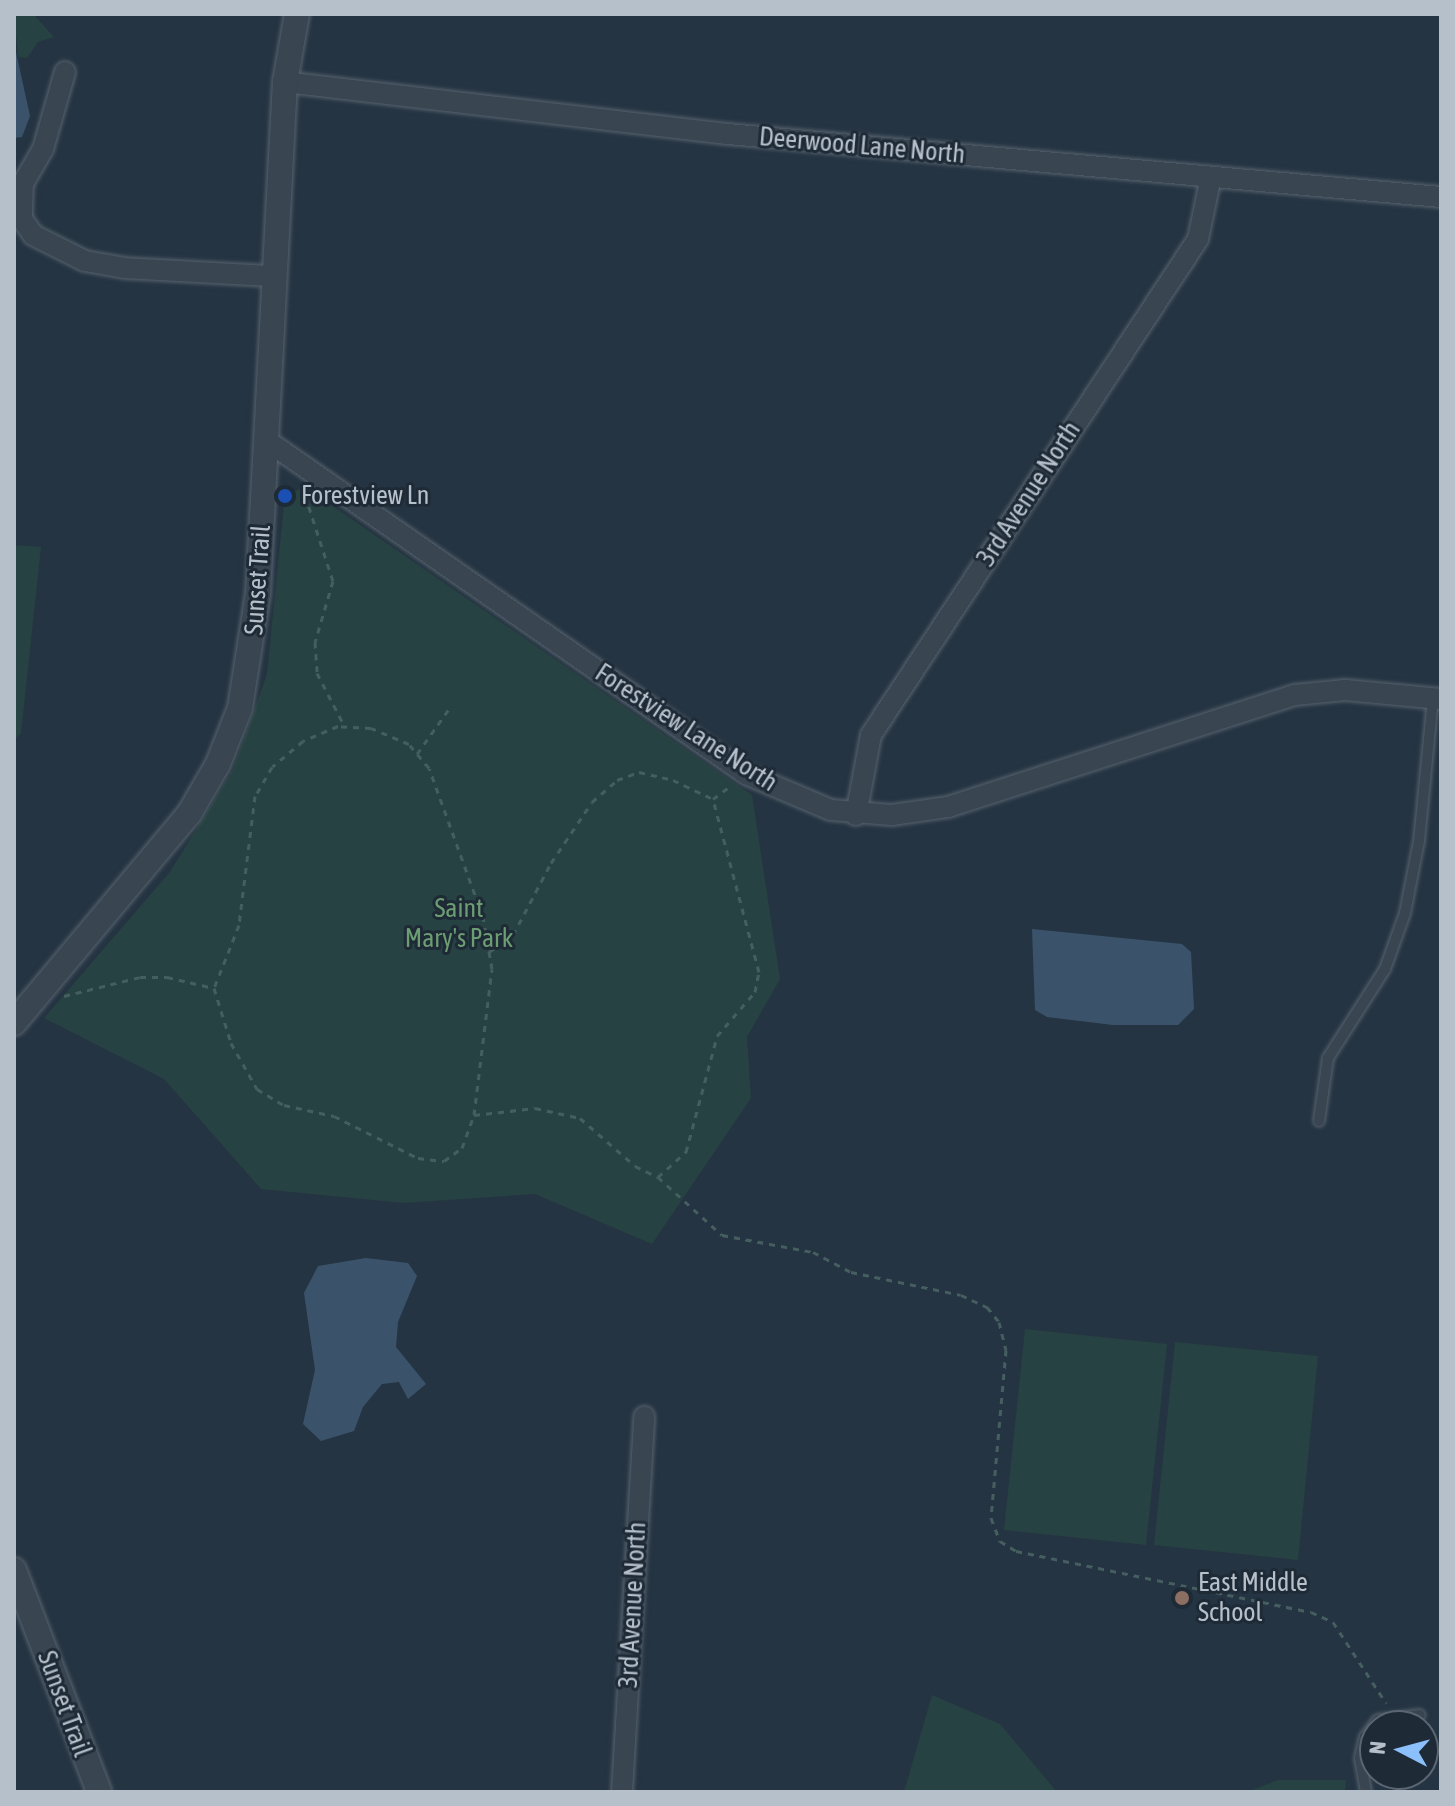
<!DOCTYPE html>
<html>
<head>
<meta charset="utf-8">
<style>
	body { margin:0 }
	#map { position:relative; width:1455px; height:1806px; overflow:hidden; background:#253442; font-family:"Asap Condensed",sans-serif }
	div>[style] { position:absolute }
	.green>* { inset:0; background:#274242 }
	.water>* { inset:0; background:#3a536b }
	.path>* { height:3px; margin-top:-1.5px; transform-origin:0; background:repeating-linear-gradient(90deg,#455e5f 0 6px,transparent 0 12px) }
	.roads { filter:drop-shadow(0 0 2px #57636e) drop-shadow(0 0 2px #57636e) }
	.service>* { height:10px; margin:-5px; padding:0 5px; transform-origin:5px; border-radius:5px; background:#394551 }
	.minor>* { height:20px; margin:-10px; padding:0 10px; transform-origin:10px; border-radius:10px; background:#394551 }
	.tertiary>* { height:24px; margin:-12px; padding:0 12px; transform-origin:12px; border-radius:12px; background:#394551 }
	.dots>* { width:22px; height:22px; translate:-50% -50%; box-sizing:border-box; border:4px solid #1e2a36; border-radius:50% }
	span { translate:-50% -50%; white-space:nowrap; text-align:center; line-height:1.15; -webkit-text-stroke:6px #1e2a36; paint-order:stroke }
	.street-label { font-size:26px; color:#b6c0cb }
	.poi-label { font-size:26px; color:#b6c0cb }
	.left { translate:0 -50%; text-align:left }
	.park-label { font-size:26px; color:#6c9d73 }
	.frame { position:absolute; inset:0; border:16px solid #b6c0cb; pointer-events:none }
	.north { position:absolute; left:1359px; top:1710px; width:80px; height:80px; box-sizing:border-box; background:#1e2a36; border:2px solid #5b6672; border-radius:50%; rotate:276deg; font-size:22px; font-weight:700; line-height:32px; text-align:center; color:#b6c0cb }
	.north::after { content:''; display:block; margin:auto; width:28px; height:36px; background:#8bc0fb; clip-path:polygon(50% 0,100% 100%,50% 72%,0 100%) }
</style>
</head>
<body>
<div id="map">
	<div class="green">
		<i style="clip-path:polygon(14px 14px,33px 14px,54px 37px,38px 42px,27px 58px,18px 57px)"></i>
		<i style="clip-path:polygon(305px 487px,752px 795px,780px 979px,747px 1037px,751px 1098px,652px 1244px,535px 1194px,404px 1203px,261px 1189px,164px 1079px,44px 1018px,170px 872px,233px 769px,267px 674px,284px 504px,290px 493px)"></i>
		<i style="clip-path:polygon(14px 545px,41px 547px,21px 733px,14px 740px)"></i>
		<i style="clip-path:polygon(1025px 1329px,1167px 1344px,1146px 1545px,1004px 1530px)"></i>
		<i style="clip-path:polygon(1175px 1342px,1318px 1356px,1298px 1560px,1154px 1545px)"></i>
		<i style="clip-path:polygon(932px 1695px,1000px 1724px,1057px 1792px,904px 1792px)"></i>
		<i style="clip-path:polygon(1278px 1780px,1346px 1780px,1345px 1792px,1247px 1792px)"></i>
	</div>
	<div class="water">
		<i style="clip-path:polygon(14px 43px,30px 116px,22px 137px,14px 138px)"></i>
		<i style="clip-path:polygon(1032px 929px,1182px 944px,1191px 952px,1194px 1009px,1178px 1025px,1113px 1025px,1047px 1017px,1035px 1010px)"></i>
		<i style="clip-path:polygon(366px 1258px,408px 1263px,417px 1276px,398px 1322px,396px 1347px,426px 1384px,408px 1399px,399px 1382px,382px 1384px,363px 1407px,354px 1431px,321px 1441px,303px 1424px,315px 1370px,304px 1293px,318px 1266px)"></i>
	</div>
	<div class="path">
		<i style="left:305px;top:495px;width:90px;rotate:72deg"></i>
		<i style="left:333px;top:581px;width:64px;rotate:106.4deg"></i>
		<i style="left:315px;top:642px;width:31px;rotate:86deg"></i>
		<i style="left:317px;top:673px;width:61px;rotate:62.6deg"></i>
		<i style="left:417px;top:754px;width:55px;rotate:-54.6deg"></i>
		<i style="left:489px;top:952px;width:29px;rotate:-35deg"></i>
		<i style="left:513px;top:935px;width:81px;rotate:-62.2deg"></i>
		<i style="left:551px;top:863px;width:73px;rotate:-56.1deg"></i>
		<i style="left:592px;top:802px;width:33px;rotate:-41deg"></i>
		<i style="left:617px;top:780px;width:23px;rotate:-20deg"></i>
		<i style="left:639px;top:772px;width:35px;rotate:13deg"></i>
		<i style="left:673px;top:780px;width:44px;rotate:25.4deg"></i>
		<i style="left:713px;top:799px;width:20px;rotate:-37deg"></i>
		<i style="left:64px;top:996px;width:78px;rotate:-14deg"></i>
		<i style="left:140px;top:977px;width:27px"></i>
		<i style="left:167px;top:977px;width:48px;rotate:13.2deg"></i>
		<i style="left:214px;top:988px;width:58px;rotate:72.8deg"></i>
		<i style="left:231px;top:1043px;width:53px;rotate:60.5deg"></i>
		<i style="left:257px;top:1089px;width:31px;rotate:31deg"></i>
		<i style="left:284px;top:1105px;width:51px;rotate:12.4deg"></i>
		<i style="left:334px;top:1116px;width:94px;rotate:26.6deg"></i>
		<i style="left:418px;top:1158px;width:26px;rotate:7deg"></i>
		<i style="left:444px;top:1161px;width:22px;rotate:-36deg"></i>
		<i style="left:462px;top:1148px;width:35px;rotate:-70deg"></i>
		<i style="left:474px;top:1115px;width:147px;rotate:-83deg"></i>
		<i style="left:492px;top:969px;width:53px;rotate:-99.8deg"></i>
		<i style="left:483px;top:917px;width:158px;rotate:-109.9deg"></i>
		<i style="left:429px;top:768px;width:31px;rotate:-130deg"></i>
		<i style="left:409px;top:744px;width:41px;rotate:-157.2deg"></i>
		<i style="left:371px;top:728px;width:33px;rotate:-177deg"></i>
		<i style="left:338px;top:726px;width:38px;rotate:157deg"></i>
		<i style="left:303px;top:741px;width:40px;rotate:140deg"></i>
		<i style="left:272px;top:767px;width:34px;rotate:120deg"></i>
		<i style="left:255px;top:796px;width:130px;rotate:97.1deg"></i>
		<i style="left:239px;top:925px;width:68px;rotate:111.6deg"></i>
		<i style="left:474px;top:1115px;width:61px;rotate:-6.5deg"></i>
		<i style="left:535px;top:1108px;width:46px;rotate:12.5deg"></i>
		<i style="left:580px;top:1118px;width:73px;rotate:41.1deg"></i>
		<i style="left:635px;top:1166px;width:25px;rotate:26deg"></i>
		<i style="left:658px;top:1177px;width:86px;rotate:42.2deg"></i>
		<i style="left:722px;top:1235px;width:93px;rotate:10.6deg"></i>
		<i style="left:813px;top:1252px;width:43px;rotate:27.8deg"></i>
		<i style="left:851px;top:1272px;width:112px;rotate:11.8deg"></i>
		<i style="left:961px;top:1295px;width:29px;rotate:25deg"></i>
		<i style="left:987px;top:1307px;width:19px;rotate:51deg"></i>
		<i style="left:999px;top:1322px;width:29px;rotate:76deg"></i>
		<i style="left:1006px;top:1350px;width:169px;rotate:95.1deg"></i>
		<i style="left:991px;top:1518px;width:25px;rotate:69deg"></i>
		<i style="left:1000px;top:1541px;width:19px;rotate:32deg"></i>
		<i style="left:1016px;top:1551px;width:301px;rotate:11.7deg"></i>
		<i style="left:1311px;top:1612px;width:24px;rotate:24deg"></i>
		<i style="left:1333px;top:1622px;width:97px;rotate:56.8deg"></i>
		<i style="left:658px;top:1177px;width:38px;rotate:-42deg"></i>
		<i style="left:686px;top:1152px;width:120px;rotate:-75deg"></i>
		<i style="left:717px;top:1036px;width:58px;rotate:-49.2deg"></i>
		<i style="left:755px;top:992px;width:20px;rotate:-79deg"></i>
		<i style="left:759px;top:972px;width:179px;rotate:-104.9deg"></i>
	</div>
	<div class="roads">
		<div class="service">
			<i style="left:1319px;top:1121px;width:64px;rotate:-81.9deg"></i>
			<i style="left:1328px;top:1058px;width:106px;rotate:-57.4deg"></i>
			<i style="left:1385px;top:969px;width:59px;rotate:-70.3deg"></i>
			<i style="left:1405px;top:913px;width:73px;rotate:-79deg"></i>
			<i style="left:1419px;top:841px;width:144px;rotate:-84.4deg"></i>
			<i style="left:1366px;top:1792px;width:35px;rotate:-100deg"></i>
			<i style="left:1360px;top:1758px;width:22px;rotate:-77deg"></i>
			<i style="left:1365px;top:1737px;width:21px;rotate:-53deg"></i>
			<i style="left:1378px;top:1720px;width:42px;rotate:-6.8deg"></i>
		</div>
		<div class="minor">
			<i style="left:65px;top:72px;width:80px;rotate:105.9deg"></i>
			<i style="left:43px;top:149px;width:39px;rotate:120deg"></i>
			<i style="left:23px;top:183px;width:36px;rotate:92deg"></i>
			<i style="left:22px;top:219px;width:19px;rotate:55deg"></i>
			<i style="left:33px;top:235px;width:58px;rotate:26.6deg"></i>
			<i style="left:85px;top:261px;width:40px;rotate:10deg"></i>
			<i style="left:124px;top:268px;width:150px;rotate:3.1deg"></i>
			<i style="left:285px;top:82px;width:446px;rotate:6.7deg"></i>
			<i style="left:728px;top:134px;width:716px;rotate:5.05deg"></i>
			<i style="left:266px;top:440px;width:585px;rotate:34.83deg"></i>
			<i style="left:746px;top:774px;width:92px;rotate:23deg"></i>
			<i style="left:831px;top:810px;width:61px;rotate:4.7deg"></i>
			<i style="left:892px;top:815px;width:57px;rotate:-8.1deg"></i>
			<i style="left:948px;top:807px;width:365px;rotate:-17.9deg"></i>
			<i style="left:1295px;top:695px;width:50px;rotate:-5.7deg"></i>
			<i style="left:1345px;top:690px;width:96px;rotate:5.4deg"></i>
			<i style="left:856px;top:815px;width:81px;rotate:-79.4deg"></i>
			<i style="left:871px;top:735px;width:594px;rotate:-56.6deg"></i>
			<i style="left:1198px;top:239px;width:63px;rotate:-78.2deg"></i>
			<i style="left:622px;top:1792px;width:376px;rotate:-86.6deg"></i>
		</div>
		<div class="tertiary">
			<i style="left:14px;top:1023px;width:273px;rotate:-50.1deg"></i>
			<i style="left:189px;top:814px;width:58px;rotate:-59.9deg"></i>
			<i style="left:218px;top:764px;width:60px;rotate:-68.6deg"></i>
			<i style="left:240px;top:708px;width:116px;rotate:-81.1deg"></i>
			<i style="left:258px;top:593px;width:512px;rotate:-86.98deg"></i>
			<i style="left:285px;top:82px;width:69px;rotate:-80deg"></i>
			<i style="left:14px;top:1570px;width:238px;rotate:69deg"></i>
		</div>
	</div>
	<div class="dots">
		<i style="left:285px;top:496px;background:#1a4fb4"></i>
		<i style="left:1182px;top:1598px;background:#8d6e63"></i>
	</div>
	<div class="street-label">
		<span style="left:862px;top:146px;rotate:5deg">Deerwood Lane North</span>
		<span style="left:1029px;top:494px;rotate:-57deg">3rd Avenue North</span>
		<span style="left:258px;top:580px;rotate:-86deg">Sunset Trail</span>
		<span style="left:686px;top:728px;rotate:33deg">Forestview Lane North</span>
		<span style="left:633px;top:1605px;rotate:-87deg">3rd Avenue North</span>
		<span style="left:64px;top:1704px;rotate:70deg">Sunset Trail</span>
	</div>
	<div class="poi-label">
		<span class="left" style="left:301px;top:496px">Forestview Ln</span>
		<span class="left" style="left:1198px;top:1598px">East Middle<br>School</span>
	</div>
	<div class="park-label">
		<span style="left:459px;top:924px">Saint<br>Mary's Park</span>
	</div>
	<div class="frame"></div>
	<div class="north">N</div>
</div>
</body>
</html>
